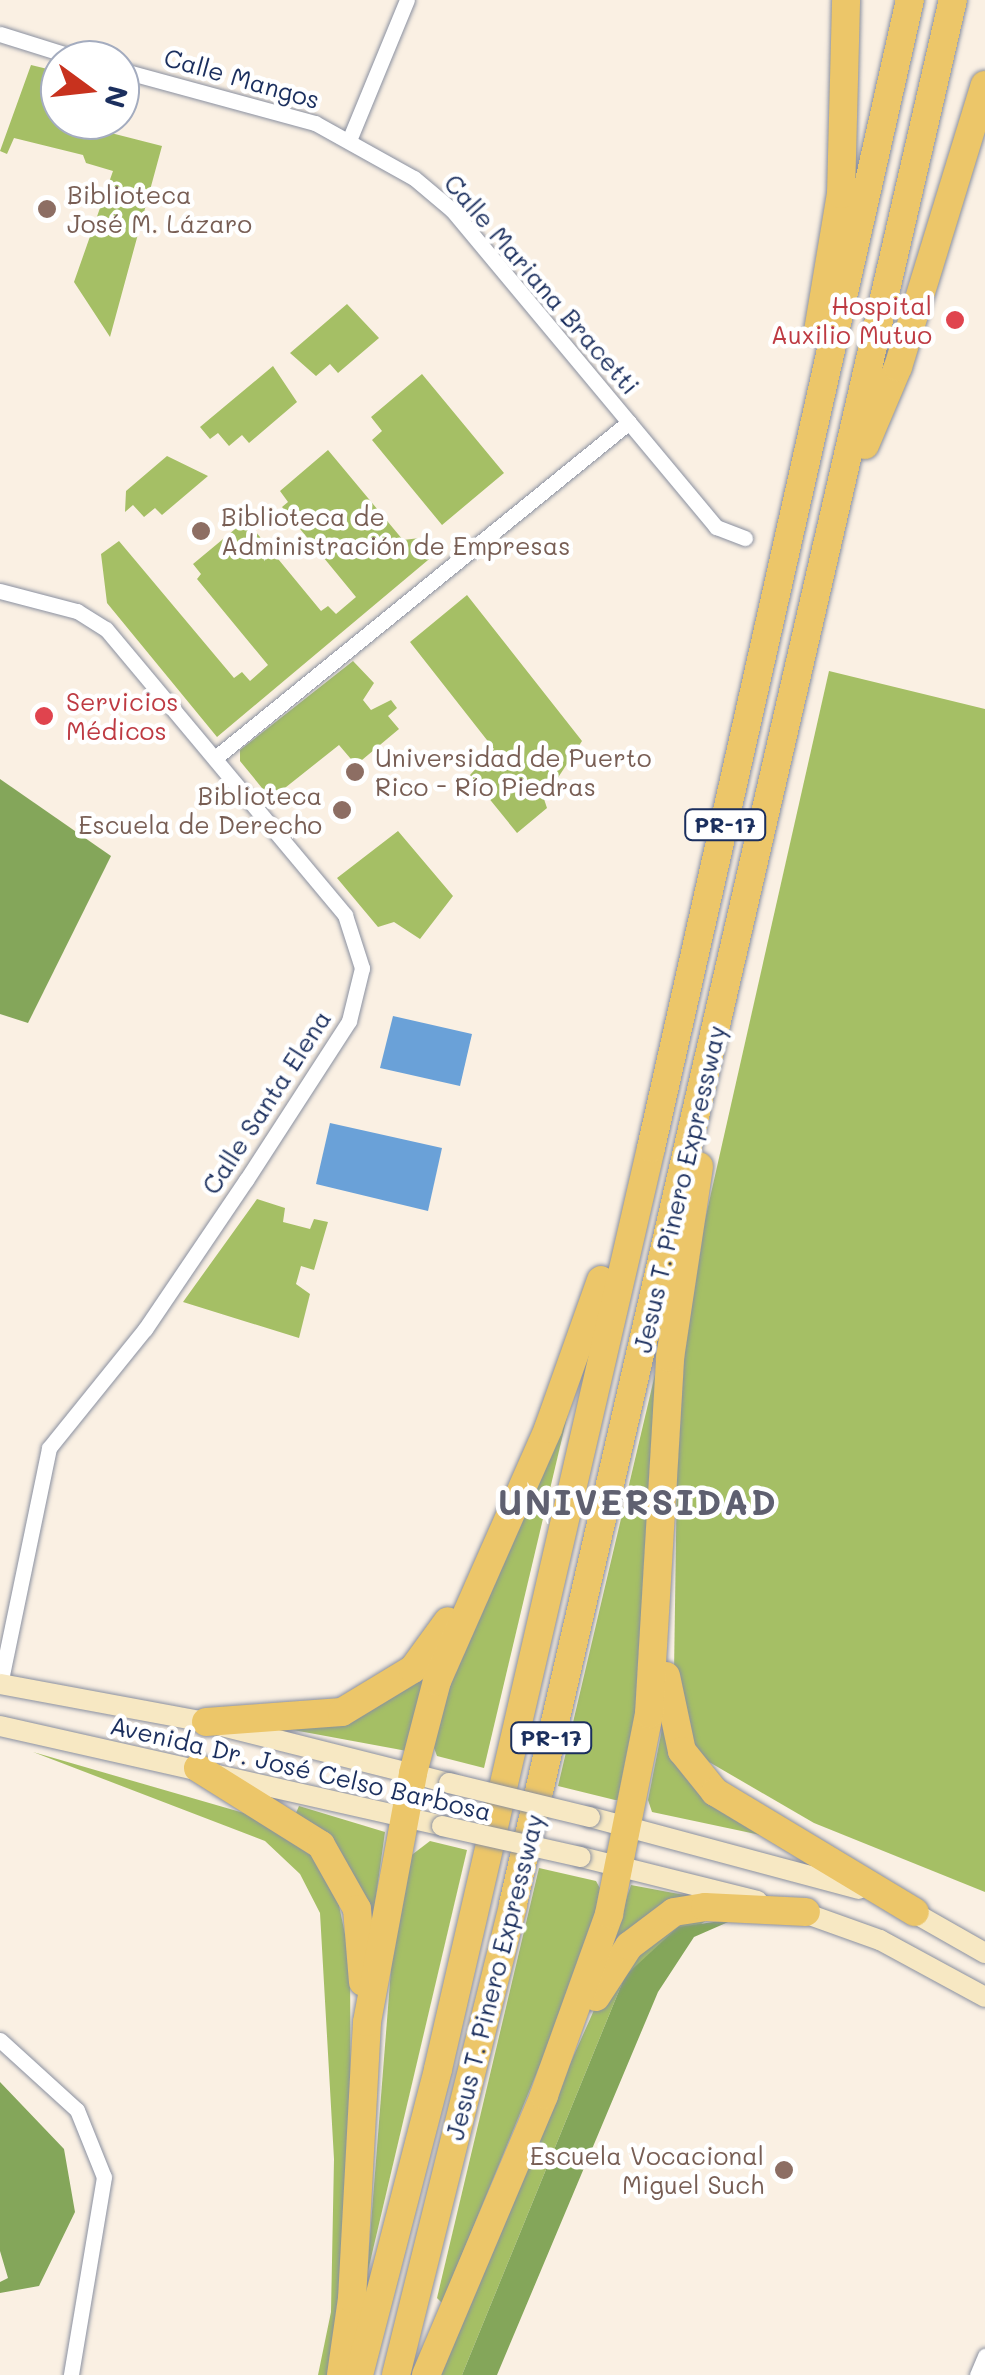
<!DOCTYPE html>
<html>
<head>
<meta charset="utf-8">
<style>
	body { margin:0 }
	#map { position:relative; width:985px; height:2375px; overflow:hidden; background:#faf0e3; font-family:Mali,sans-serif }
	div>[style] { position:absolute }
	.green>* { inset:0; background:#a5bf65 }
	.forest>* { inset:0; background:#84a65a }
	.water>* { inset:0; background:#6aa1d8 }
	.roads { filter:drop-shadow(0 0 2px #8a90a0) drop-shadow(0 0 2px #8a90a0) }
	.minor>* { height:15px; margin:-7.5px; padding:0 7.5px; transform-origin:7.5px; border-radius:7.5px; background:#fff }
	.secondary>* { height:20px; margin:-10px; padding:0 10px; transform-origin:10px; border-radius:10px; background:#f7e8c3 }
	.motorway>* { height:28px; margin:-14px; padding:0 14px; transform-origin:14px; border-radius:14px; background:#ecc669 }
	.bridges { filter:drop-shadow(0 0 2px #8a90a0) drop-shadow(0 0 2px #8a90a0) }
	.secondary-bridge>* { height:20px; margin:-10px; padding:0 10px; transform-origin:10px; border-radius:10px; background:#f7e8c3 }
	.dots>* { width:28px; height:28px; translate:-50% -50%; box-sizing:border-box; border:5px solid #fff; border-radius:50% }
	span { translate:-50% -50%; white-space:nowrap; text-align:center; line-height:1.15; -webkit-text-stroke:9px #fff; paint-order:stroke }
	.shield-label span { padding:2px 8px; background:#fff; border:2px solid; border-radius:8px; -webkit-text-stroke-width:0 }
	.shield-label { font-size:22px; color:#1b2f5e; font-weight:700 }
	.street-label { font-size:25px; color:#1b2f5e }
	.education-label { font-size:25px; color:#785e54 }
	.left { translate:0 -50%; text-align:left }
	.right { translate:-100% -50%; text-align:right }
	.health-label { font-size:25px; color:#be3a42 }
	.district-label { font-size:35px; color:#5f6070; font-weight:700; letter-spacing:2.5px }
	.north { position:absolute; left:40px; top:40px; width:100px; height:100px; box-sizing:border-box; background:#fff; border:2px solid #a4acbf; border-radius:50%; rotate:105deg; font-size:28px; font-weight:700; line-height:40px; text-align:center; color:#1b2f5e }
	.north::after { content:''; display:block; margin:auto; width:35px; height:45px; background:#c8321e; clip-path:polygon(50% 0,100% 100%,50% 72%,0 100%) }
</style>
</head>
<body>
<div id="map">
	<div class="green">
		<i style="clip-path:polygon(31px 65px,60px 72px,60px 120px,162px 146px,110px 337px,74px 282px,113px 171px,86px 163px,83px 155px,14px 138px,7px 154px,0 151px)"></i>
		<i style="clip-path:polygon(347px 304px,379px 338px,338px 373px,330px 364px,316px 376px,290px 353px)"></i>
		<i style="clip-path:polygon(273px 366px,297px 402px,249px 443px,242px 435px,229px 446px,218px 433px,210px 439px,200px 427px)"></i>
		<i style="clip-path:polygon(422px 374px,504px 473px,442px 525px,372px 440px,382px 431px,371px 417px)"></i>
		<i style="clip-path:polygon(328px 450px,403px 540px,420px 538px,434px 555px,217px 737px,107px 603px,101px 554px,119px 541px,234px 678px,242px 672px,250px 681px,268px 665px,197px 579px,201px 574px,193px 564px,246px 520px,321px 611px,328px 606px,336px 614px,356px 597px,282px 507px,288px 502px,280px 491px)"></i>
		<i style="clip-path:polygon(167px 456px,208px 476px,162px 515px,155px 508px,144px 517px,133px 505px,125px 512px,126px 491px)"></i>
		<i style="clip-path:polygon(467px 595px,582px 741px,544px 799px,547px 808px,517px 833px,470px 775px,494px 749px,410px 642px)"></i>
		<i style="clip-path:polygon(353px 661px,374px 683px,363px 700px,371px 710px,391px 700px,397px 708px,388px 716px,399px 729px,356px 765px,339px 745px,271px 799px,240px 761px,240px 750px)"></i>
		<i style="clip-path:polygon(829px 671px,985px 709px,985px 1892px,814px 1823px,697px 1755px,674px 1673px,679px 1335px)"></i>
		<i style="clip-path:polygon(398px 831px,453px 896px,420px 939px,394px 922px,378px 927px,337px 878px)"></i>
		<i style="clip-path:polygon(257px 1199px,285px 1208px,283px 1222px,310px 1229px,314px 1219px,328px 1222px,314px 1270px,301px 1266px,296px 1284px,310px 1294px,299px 1338px,183px 1302px)"></i>
		<i style="clip-path:polygon(657px 1366px,641px 1696px,621px 1800px,615px 1800px,558px 1786px)"></i>
		<i style="clip-path:polygon(568px 1413px,484px 1768px,437px 1756px,433px 1745px,450px 1686px,551px 1435px)"></i>
		<i style="clip-path:polygon(415px 1673px,429px 1678px,407px 1751px,277px 1727px)"></i>
		<i style="clip-path:polygon(664px 1719px,774px 1838px,652px 1812px,648px 1800px)"></i>
		<i style="clip-path:polygon(33px 1752px,261px 1818px,299px 1838px,336px 1891px,350px 1958px,351px 2160px,335px 2375px,318px 2375px,331px 2312px,334px 2159px,320px 1913px,300px 1874px,265px 1841px)"></i>
		<i style="clip-path:polygon(299px 1806px,385px 1832px,373px 1918px,296px 1813px)"></i>
		<i style="clip-path:polygon(430px 1841px,467px 1850px,367px 2275px,394px 1931px,409px 1857px)"></i>
		<i style="clip-path:polygon(539px 1868px,596px 1881px,602px 1892px,568px 1997px,442px 2303px,437px 2298px)"></i>
		<i style="clip-path:polygon(631px 1885px,695px 1897px,613px 1950px,610px 1946px)"></i>
		<i style="clip-path:polygon(673px 1917px,707px 1920px,625px 1976px,462px 2375px,431px 2375px,607px 1981px)"></i>
	</div>
	<div class="forest">
		<i style="clip-path:polygon(0 779px,111px 856px,28px 1023px,0 1014px)"></i>
		<i style="clip-path:polygon(735px 1919px,694px 1937px,658px 1992px,497px 2375px,462px 2375px,625px 1976px,678px 1927px)"></i>
		<i style="clip-path:polygon(0 2082px,64px 2149px,75px 2212px,39px 2286px,0 2293px,0 2282px,8px 2278px,0 2251px)"></i>
	</div>
	<div class="water">
		<i style="clip-path:polygon(393px 1016px,472px 1034px,460px 1086px,380px 1068px)"></i>
		<i style="clip-path:polygon(330px 1123px,442px 1148px,428px 1211px,316px 1184px)"></i>
	</div>
	<div class="roads">
		<div class="minor">
			<i style="left:0;top:34px;width:87px;rotate:17.4deg"></i>
			<i style="left:120px;top:70px;width:202px;rotate:15.2deg"></i>
			<i style="left:315px;top:123px;width:113px;rotate:29.1deg"></i>
			<i style="left:414px;top:178px;width:50px;rotate:40.1deg"></i>
			<i style="left:452px;top:210px;width:413px;rotate:50.2deg"></i>
			<i style="left:716px;top:527px;width:31px;rotate:21deg"></i>
			<i style="left:350px;top:138px;width:149px;rotate:-67.6deg"></i>
			<i style="left:0;top:591px;width:80px;rotate:14.6deg"></i>
			<i style="left:77px;top:611px;width:34px;rotate:32deg"></i>
			<i style="left:106px;top:629px;width:373px;rotate:50.1deg"></i>
			<i style="left:345px;top:915px;width:56px;rotate:72.2deg"></i>
			<i style="left:362px;top:968px;width:55px;rotate:103.8deg"></i>
			<i style="left:349px;top:1021px;width:189px;rotate:122.9deg"></i>
			<i style="left:246px;top:1180px;width:180px;rotate:124.1deg"></i>
			<i style="left:145px;top:1329px;width:153px;rotate:128.9deg"></i>
			<i style="left:49px;top:1448px;width:241px;rotate:101.7deg"></i>
			<i style="left:215px;top:758px;width:533px;rotate:-39.06deg"></i>
			<i style="left:0;top:2040px;width:104px;rotate:42.3deg"></i>
			<i style="left:77px;top:2110px;width:72px;rotate:68.1deg"></i>
			<i style="left:104px;top:2177px;width:201px;rotate:99.5deg"></i>
			<i style="left:977px;top:2375px;width:21px;rotate:-67deg"></i>
		</div>
		<div class="secondary">
			<i style="left:0;top:1684px;width:209px;rotate:10.5deg"></i>
			<i style="left:206px;top:1722px;width:251px;rotate:14.1deg"></i>
			<i style="left:0;top:1726px;width:453px;rotate:12.7deg"></i>
			<i style="left:590px;top:1817px;width:278px;rotate:15deg"></i>
			<i style="left:581px;top:1857px;width:182px;rotate:14deg"></i>
			<i style="left:904px;top:1907px;width:93px;rotate:29.6deg"></i>
			<i style="left:796px;top:1910px;width:89px;rotate:19.7deg"></i>
			<i style="left:880px;top:1940px;width:119px;rotate:28.5deg"></i>
		</div>
		<div class="motorway">
			<i style="left:818px;top:331px;width:139px;rotate:-80.5deg"></i>
			<i style="left:841px;top:194px;width:194px;rotate:-88.5deg"></i>
			<i style="left:865px;top:445px;width:85px;rotate:-67.1deg"></i>
			<i style="left:898px;top:367px;width:295px;rotate:-72.9deg"></i>
			<i style="left:666px;top:1676px;width:77px;rotate:78deg"></i>
			<i style="left:682px;top:1751px;width:53px;rotate:51.2deg"></i>
			<i style="left:715px;top:1792px;width:233px;rotate:31deg"></i>
			<i style="left:206px;top:1722px;width:136px;rotate:-4.2deg"></i>
			<i style="left:342px;top:1712px;width:83px;rotate:-31.2deg"></i>
			<i style="left:413px;top:1669px;width:59px;rotate:-53.9deg"></i>
			<i style="left:198px;top:1768px;width:145px;rotate:32deg"></i>
			<i style="left:321px;top:1845px;width:73px;rotate:60.6deg"></i>
			<i style="left:357px;top:1909px;width:73px;rotate:85.3deg"></i>
			<i style="left:596px;top:1997px;width:61px;rotate:-57.1deg"></i>
			<i style="left:629px;top:1946px;width:56px;rotate:-37.1deg"></i>
			<i style="left:674px;top:1912px;width:31px;rotate:-9deg"></i>
			<i style="left:705px;top:1907px;width:101px;rotate:2.8deg"></i>
			<i style="left:341px;top:2375px;width:77px;rotate:-81.8deg"></i>
			<i style="left:352px;top:2299px;width:277px;rotate:-86.9deg"></i>
			<i style="left:367px;top:2022px;width:253px;rotate:-79.5deg"></i>
			<i style="left:413px;top:1773px;width:95px;rotate:-75.4deg"></i>
			<i style="left:437px;top:1681px;width:275px;rotate:-66.2deg"></i>
			<i style="left:548px;top:1429px;width:158px;rotate:-70.4deg"></i>
			<i style="left:359px;top:2375px;width:316px;rotate:-75.5deg"></i>
			<i style="left:438px;top:2069px;width:945px;rotate:-76.98deg"></i>
			<i style="left:651px;top:1148px;width:1177px;rotate:-77.29deg"></i>
			<i style="left:396px;top:2375px;width:485px;rotate:-76deg"></i>
			<i style="left:513px;top:1904px;width:1954px;rotate:-76.99deg"></i>
			<i style="left:426px;top:2375px;width:304px;rotate:-67.1deg"></i>
			<i style="left:544px;top:2095px;width:192px;rotate:-70.2deg"></i>
			<i style="left:609px;top:1914px;width:204px;rotate:-78.7deg"></i>
			<i style="left:649px;top:1714px;width:357px;rotate:-86.6deg"></i>
			<i style="left:670px;top:1358px;width:194px;rotate:-81.4deg"></i>
		</div>
	</div>
	<div class="bridges">
		<div class="secondary-bridge">
			<i style="left:449px;top:1783px;width:145px;rotate:13.6deg"></i>
			<i style="left:442px;top:1826px;width:142px;rotate:12.6deg"></i>
		</div>
	</div>
	<div class="dots">
		<i style="left:47px;top:209px;background:#8d6e63"></i>
		<i style="left:955px;top:320px;background:#e0444e"></i>
		<i style="left:201px;top:531px;background:#8d6e63"></i>
		<i style="left:44px;top:716px;background:#e0444e"></i>
		<i style="left:355px;top:772px;background:#8d6e63"></i>
		<i style="left:342px;top:810px;background:#8d6e63"></i>
		<i style="left:784px;top:2170px;background:#8d6e63"></i>
	</div>
	<div class="shield-label">
		<span style="left:725px;top:825px">PR-17</span>
		<span style="left:551px;top:1738px">PR-17</span>
	</div>
	<div class="street-label">
		<span style="left:242px;top:78px;rotate:16deg">Calle Mangos</span>
		<span style="left:542px;top:284px;rotate:49deg">Calle Mariana Bracetti</span>
		<span style="left:266px;top:1102px;rotate:-57deg">Calle Santa Elena</span>
		<span style="left:679px;top:1189px;rotate:-77deg">Jesus T. Pinero Expressway</span>
		<span style="left:301px;top:1768px;rotate:13deg">Avenida Dr. José Celso Barbosa</span>
		<span style="left:494px;top:1977px;rotate:-76deg">Jesus T. Pinero Expressway</span>
	</div>
	<div class="education-label">
		<span class="left" style="left:67px;top:209px">Biblioteca<br>José M. Lázaro</span>
		<span class="left" style="left:221px;top:531px">Biblioteca de<br>Administración de Empresas</span>
		<span class="left" style="left:375px;top:772px">Universidad de Puerto<br>Rico - Río Piedras</span>
		<span class="right" style="left:322px;top:810px">Biblioteca<br>Escuela de Derecho</span>
		<span class="right" style="left:764px;top:2170px">Escuela Vocacional<br>Miguel Such</span>
	</div>
	<div class="health-label">
		<span class="right" style="left:932px;top:320px">Hospital<br>Auxilio Mutuo</span>
		<span class="left" style="left:66px;top:716px">Servicios<br>Médicos</span>
	</div>
	<div class="district-label">
		<span style="left:638px;top:1501px">UNIVERSIDAD</span>
	</div>
	<div class="north">N</div>
</div>
</body>
</html>
